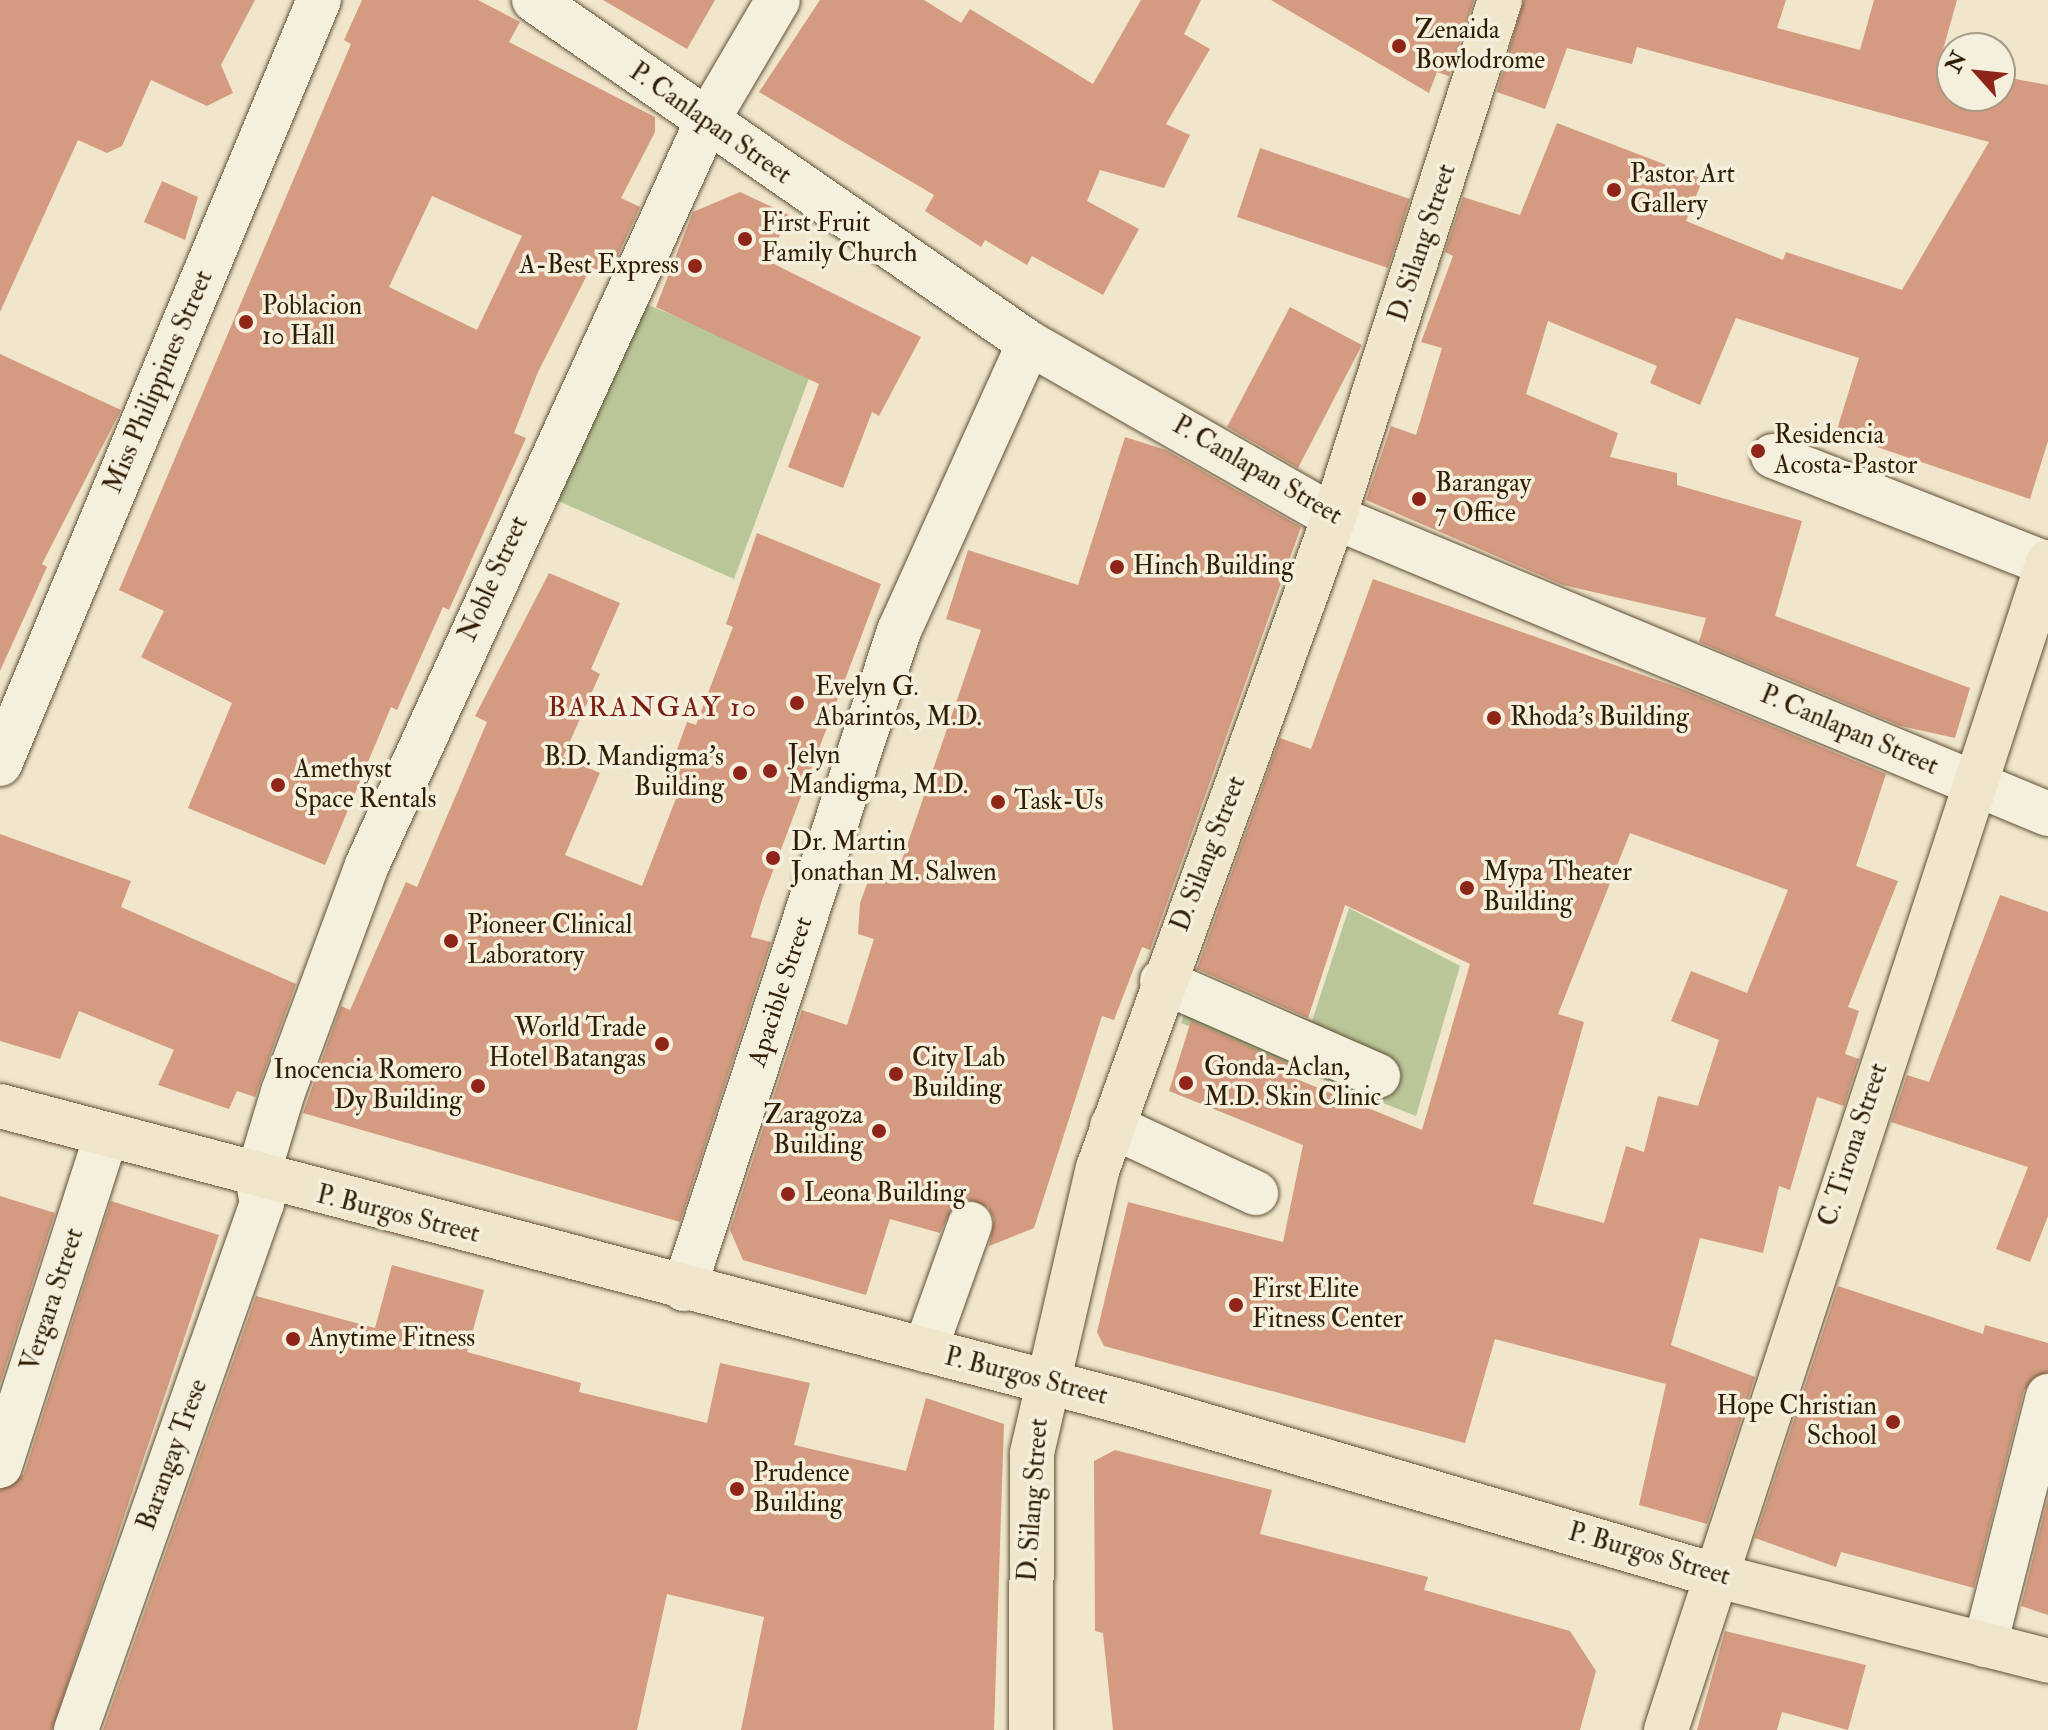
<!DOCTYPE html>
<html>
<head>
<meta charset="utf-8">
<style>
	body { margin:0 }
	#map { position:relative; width:2048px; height:1730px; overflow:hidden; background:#f0e6cb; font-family:"IM FELL Double Pica",serif }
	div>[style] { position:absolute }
	.green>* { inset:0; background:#b8c698 }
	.building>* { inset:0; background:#d59b80 }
	.roads { filter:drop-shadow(0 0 2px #615036) drop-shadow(0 0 2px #615036) }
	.minor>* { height:44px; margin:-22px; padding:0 22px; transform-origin:22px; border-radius:22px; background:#f5efdd }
	.major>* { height:44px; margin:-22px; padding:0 22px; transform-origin:22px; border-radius:22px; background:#f0e6cb }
	.dots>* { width:22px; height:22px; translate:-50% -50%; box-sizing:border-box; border:4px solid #f5efdd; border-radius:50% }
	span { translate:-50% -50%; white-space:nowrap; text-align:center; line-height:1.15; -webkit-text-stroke:7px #f5efdd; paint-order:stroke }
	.poi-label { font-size:26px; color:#311e05 }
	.left { translate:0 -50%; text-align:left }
	.right { translate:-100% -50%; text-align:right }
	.street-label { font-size:26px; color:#311e05 }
	.neighbourhood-label { font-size:28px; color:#7a1f14; letter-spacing:2px }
	.north { position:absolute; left:1936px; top:32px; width:80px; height:80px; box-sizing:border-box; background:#f5efdd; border:2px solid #a79b87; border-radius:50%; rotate:297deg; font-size:22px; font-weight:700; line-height:32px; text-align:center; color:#311e05 }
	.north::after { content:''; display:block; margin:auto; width:28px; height:36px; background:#8f2418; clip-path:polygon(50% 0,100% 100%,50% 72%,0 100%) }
</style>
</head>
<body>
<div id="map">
	<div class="green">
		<i style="clip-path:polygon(646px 304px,811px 373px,734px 579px,554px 499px)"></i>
		<i style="clip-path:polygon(1349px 908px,1460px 966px,1416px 1116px,1181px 1023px,1199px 975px,1312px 1021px)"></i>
	</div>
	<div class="building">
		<i style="clip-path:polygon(0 0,255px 0,221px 65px,233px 93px,207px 106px,151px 80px,122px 146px,107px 153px,78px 140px,0 312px)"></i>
		<i style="clip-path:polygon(evenodd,362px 0,478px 0,520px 22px,509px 42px,655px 117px,655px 132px,621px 198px,640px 207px,609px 275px,591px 267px,538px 372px,514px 433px,526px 438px,449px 610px,443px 607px,397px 710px,391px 707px,325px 865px,188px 808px,232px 703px,141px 657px,164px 611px,119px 590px,351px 44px,344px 40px,362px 0,432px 196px,522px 236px,477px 330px,389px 287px,432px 196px)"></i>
		<i style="clip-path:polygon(603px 0,715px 0,687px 49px)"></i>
		<i style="clip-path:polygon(820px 0,924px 0,961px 23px,970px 9px,1093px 84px,1141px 0,1201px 0,1184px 34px,1210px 49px,1166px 124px,1190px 135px,1164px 188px,1100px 170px,1087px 201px,1139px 229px,1103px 295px,1032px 256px,1027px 265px,985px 240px,981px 247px,925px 211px,934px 195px,759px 92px)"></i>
		<i style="clip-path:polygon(1271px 0,1474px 0,1449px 76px,1437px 72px,1429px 93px)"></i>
		<i style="clip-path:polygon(1524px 0,1786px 0,1777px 28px,1860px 50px,1874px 0,1957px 0,1939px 64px,1952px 66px,1952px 96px,2000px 96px,2000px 76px,2048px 85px,2048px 441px,2030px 499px,1836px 433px,1859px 358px,1736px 318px,1700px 405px,1650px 383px,1657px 366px,1548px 321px,1526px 394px,1618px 433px,1610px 457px,1677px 473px,1677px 485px,1802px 521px,1775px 616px,1970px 688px,1955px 738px,1901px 726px,1699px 642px,1706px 618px,1563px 585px,1366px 500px,1391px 426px,1416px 435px,1442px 348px,1421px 342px,1453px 256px,1445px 252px,1463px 197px,1520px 215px,1557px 123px,1703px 179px,1686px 221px,1783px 260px,1786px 252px,1902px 290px,1989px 142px,1637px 47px,1632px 64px,1567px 48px,1545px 109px,1497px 92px)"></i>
		<i style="clip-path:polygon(1260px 148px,1410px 199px,1388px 268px,1237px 217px)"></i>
		<i style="clip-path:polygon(162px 181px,198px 197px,185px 240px,144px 222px)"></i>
		<i style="clip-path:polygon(740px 192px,789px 215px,768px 261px,921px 337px,879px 416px,872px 412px,843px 488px,788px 467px,819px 384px,656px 307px,693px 212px)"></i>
		<i style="clip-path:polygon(1290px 307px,1362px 345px,1298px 468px,1227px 427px)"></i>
		<i style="clip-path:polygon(0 354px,121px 410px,42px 564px,47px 567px,0 671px)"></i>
		<i style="clip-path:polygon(1125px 437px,1166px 450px,1301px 527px,1150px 950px,1142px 947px,1114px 1020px,1102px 1016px,1034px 1228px,989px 1246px,994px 1219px,988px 1207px,966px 1199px,953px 1206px,940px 1233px,890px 1219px,866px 1295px,743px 1260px,730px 1230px,802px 1010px,847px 1025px,874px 939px,858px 934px,860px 903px,870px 876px,894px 883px,981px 630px,946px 619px,968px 550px,1078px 585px)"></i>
		<i style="clip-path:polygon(757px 533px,881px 584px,762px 900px,751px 937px,771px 942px,680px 1222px,303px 1113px,341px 1006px,350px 1010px,406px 882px,417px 887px,487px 722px,475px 716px,549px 573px,620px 603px,591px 669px,600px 674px,563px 757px,600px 773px,565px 855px,642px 886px,682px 783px,667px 777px,687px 722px,696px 725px,733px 627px,726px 624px)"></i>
		<i style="clip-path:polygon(evenodd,1373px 579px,1685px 690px,1886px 774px,1856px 866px,1898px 881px,1848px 1007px,1859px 1011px,1845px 1054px,1859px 1059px,1844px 1106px,1817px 1097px,1790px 1190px,1779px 1186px,1763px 1253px,1700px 1238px,1671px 1345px,1755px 1377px,1707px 1524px,1639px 1505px,1666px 1384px,1495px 1339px,1465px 1443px,1104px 1346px,1097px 1332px,1128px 1202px,1283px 1242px,1303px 1145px,1169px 1091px,1191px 1021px,1293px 1066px,1289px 1076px,1422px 1130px,1470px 964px,1345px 905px,1308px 1018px,1197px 969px,1280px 738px,1311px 749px,1373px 579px,1630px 833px,1788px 890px,1747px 993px,1691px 971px,1671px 1021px,1719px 1040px,1698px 1106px,1658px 1096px,1644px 1152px,1626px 1146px,1604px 1223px,1533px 1204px,1584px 1022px,1558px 1014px,1630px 833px)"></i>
		<i style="clip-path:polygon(0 834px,131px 881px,121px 907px,296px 984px,255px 1097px,237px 1091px,229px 1109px,158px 1085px,174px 1050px,79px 1011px,60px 1059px,0 1041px)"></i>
		<i style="clip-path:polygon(2000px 895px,2048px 912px,2048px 1216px,2030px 1262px,1996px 1249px,2028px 1167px,1891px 1122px,1907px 1075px,1929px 1082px)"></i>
		<i style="clip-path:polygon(0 1196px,55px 1213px,0 1384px)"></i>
		<i style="clip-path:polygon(111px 1201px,219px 1235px,52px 1730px,0 1730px,0 1490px,24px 1474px)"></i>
		<i style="clip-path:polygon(392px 1265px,484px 1290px,467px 1352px,581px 1383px,579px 1392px,707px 1423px,720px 1363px,810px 1383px,794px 1445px,906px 1471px,926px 1398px,1004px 1424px,994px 1730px,741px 1730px,764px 1617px,667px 1594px,637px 1730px,103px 1730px,256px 1296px,375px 1328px)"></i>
		<i style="clip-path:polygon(1838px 1286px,1983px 1334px,1985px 1325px,2048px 1343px,2048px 1372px,2024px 1390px,1974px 1588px,1841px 1552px,1836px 1567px,1755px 1538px)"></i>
		<i style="clip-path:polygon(1115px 1450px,1272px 1490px,1260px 1534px,1428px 1577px,1424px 1590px,1570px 1631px,1596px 1671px,1580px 1730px,1113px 1730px,1103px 1633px,1095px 1631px,1094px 1461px)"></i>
		<i style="clip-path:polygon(2048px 1498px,2048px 1615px,2021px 1606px)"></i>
		<i style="clip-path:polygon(1725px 1631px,1866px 1665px,1848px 1730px,1782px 1712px,1777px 1730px,1697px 1730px)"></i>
	</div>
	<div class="roads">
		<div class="minor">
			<i style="left:534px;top:0;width:602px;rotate:34.72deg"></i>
			<i style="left:1029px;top:343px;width:351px;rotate:29.7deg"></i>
			<i style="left:1334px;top:517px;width:773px;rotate:22.59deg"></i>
			<i style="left:1773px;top:456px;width:295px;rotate:21.5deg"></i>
			<i style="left:0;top:764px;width:828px;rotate:-67.34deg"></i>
			<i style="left:1162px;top:981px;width:236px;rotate:23.7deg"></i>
			<i style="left:1112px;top:1126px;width:159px;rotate:25deg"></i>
			<i style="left:684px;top:1289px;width:692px;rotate:-71.91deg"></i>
			<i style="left:899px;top:631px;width:316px;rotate:-65.7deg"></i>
			<i style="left:925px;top:1350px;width:134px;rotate:-70.3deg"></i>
			<i style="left:0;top:1466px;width:348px;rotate:-72.2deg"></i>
			<i style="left:1985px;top:1645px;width:257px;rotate:-75.8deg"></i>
			<i style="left:76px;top:1730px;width:559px;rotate:-70.56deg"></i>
			<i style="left:262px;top:1203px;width:25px;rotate:-101deg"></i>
			<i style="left:257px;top:1178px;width:90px;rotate:-73.2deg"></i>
			<i style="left:283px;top:1092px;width:242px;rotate:-69.7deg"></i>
			<i style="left:367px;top:865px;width:818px;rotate:-65.44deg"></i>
			<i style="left:707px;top:121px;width:140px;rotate:-59.6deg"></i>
		</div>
		<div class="major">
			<i style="left:0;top:1106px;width:1174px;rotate:14.76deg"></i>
			<i style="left:1135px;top:1405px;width:603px;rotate:16.36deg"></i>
			<i style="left:1714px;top:1575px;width:345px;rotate:14.4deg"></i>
			<i style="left:1031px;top:1730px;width:277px;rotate:-89.8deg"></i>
			<i style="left:1032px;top:1453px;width:293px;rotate:-77deg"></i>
			<i style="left:1098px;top:1168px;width:692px;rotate:-70.07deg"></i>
			<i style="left:1334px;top:517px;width:543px;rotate:-72.2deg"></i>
			<i style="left:1666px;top:1730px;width:1229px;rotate:-71.89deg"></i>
		</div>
	</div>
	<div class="dots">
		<i style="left:1399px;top:46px;background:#8f2418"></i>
		<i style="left:1614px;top:190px;background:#8f2418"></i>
		<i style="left:745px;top:239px;background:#8f2418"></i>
		<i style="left:695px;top:266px;background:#8f2418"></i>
		<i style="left:246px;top:322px;background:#8f2418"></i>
		<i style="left:1758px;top:451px;background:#8f2418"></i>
		<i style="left:1419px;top:499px;background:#8f2418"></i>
		<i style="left:1117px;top:567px;background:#8f2418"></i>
		<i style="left:797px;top:703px;background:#8f2418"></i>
		<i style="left:1494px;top:718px;background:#8f2418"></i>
		<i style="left:770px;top:771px;background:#8f2418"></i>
		<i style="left:740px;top:773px;background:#8f2418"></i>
		<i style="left:278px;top:785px;background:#8f2418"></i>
		<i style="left:998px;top:802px;background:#8f2418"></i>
		<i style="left:773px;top:858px;background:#8f2418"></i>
		<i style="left:1467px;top:888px;background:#8f2418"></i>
		<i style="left:451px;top:941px;background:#8f2418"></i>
		<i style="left:662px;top:1044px;background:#8f2418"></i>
		<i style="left:896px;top:1074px;background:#8f2418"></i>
		<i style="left:1186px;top:1083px;background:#8f2418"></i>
		<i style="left:478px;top:1086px;background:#8f2418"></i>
		<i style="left:879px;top:1131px;background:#8f2418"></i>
		<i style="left:788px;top:1194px;background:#8f2418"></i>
		<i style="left:1236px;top:1305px;background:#8f2418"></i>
		<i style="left:293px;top:1339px;background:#8f2418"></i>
		<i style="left:1893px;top:1422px;background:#8f2418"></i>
		<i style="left:737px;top:1489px;background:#8f2418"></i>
	</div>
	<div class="poi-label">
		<span class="left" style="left:1415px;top:46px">Zenaida<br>Bowlodrome</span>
		<span class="left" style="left:1630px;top:190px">Pastor Art<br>Gallery</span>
		<span class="left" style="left:761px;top:239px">First Fruit<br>Family Church</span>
		<span class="right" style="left:679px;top:266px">A-Best Express</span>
		<span class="left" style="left:262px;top:322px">Poblacion<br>10 Hall</span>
		<span class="left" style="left:1774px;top:451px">Residencia<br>Acosta-Pastor</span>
		<span class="left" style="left:1435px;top:499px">Barangay<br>7 Office</span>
		<span class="left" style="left:1133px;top:567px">Hinch Building</span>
		<span class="left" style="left:815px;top:703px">Evelyn G.<br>Abarintos, M.D.</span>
		<span class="left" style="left:1510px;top:718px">Rhoda's Building</span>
		<span class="left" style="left:788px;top:771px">Jelyn<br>Mandigma, M.D.</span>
		<span class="right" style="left:724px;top:773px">B.D. Mandigma's<br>Building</span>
		<span class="left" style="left:294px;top:785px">Amethyst<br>Space Rentals</span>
		<span class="left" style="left:1014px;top:802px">Task-Us</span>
		<span class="left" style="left:791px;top:858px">Dr. Martin<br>Jonathan M. Salwen</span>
		<span class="left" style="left:1483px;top:888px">Mypa Theater<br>Building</span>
		<span class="left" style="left:467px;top:941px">Pioneer Clinical<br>Laboratory</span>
		<span class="right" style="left:646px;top:1044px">World Trade<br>Hotel Batangas</span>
		<span class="left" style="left:912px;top:1074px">City Lab<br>Building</span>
		<span class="left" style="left:1204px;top:1083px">Gonda-Aclan,<br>M.D. Skin Clinic</span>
		<span class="right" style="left:462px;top:1086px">Inocencia Romero<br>Dy Building</span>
		<span class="right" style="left:863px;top:1131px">Zaragoza<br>Building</span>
		<span class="left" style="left:804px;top:1194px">Leona Building</span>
		<span class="left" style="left:1252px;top:1305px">First Elite<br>Fitness Center</span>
		<span class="left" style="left:309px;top:1339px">Anytime Fitness</span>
		<span class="right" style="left:1877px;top:1422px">Hope Christian<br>School</span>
		<span class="left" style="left:753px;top:1489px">Prudence<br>Building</span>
	</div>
	<div class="street-label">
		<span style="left:710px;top:124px;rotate:35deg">P. Canlapan Street</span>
		<span style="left:1423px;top:243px;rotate:-72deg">D. Silang Street</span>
		<span style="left:159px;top:382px;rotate:-67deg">Miss Philippines Street</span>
		<span style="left:1257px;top:471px;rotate:30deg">P. Canlapan Street</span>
		<span style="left:494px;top:579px;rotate:-66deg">Noble Street</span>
		<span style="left:1849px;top:731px;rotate:23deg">P. Canlapan Street</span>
		<span style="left:1209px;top:854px;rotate:-69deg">D. Silang Street</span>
		<span style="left:781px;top:992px;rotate:-72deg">Apacible Street</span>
		<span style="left:1854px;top:1145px;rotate:-72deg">C. Tirona Street</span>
		<span style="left:398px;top:1215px;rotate:14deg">P. Burgos Street</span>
		<span style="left:53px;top:1300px;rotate:-72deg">Vergara Street</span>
		<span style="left:1026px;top:1377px;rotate:14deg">P. Burgos Street</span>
		<span style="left:173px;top:1455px;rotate:-70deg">Barangay Trese</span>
		<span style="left:1034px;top:1500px;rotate:-86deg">D. Silang Street</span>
		<span style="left:1649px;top:1555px;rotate:16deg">P. Burgos Street</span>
	</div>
	<div class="neighbourhood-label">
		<span style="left:653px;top:708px">BARANGAY 10</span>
	</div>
	<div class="north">N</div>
</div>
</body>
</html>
